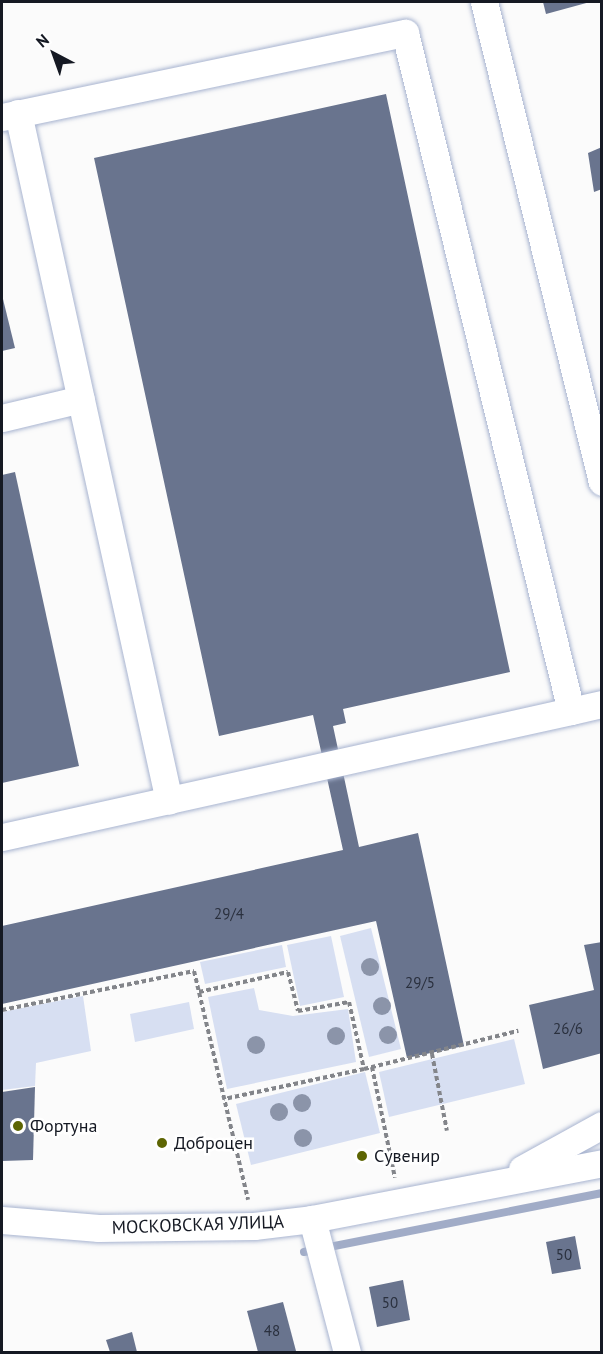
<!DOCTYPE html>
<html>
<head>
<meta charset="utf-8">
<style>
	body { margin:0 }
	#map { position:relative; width:603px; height:1354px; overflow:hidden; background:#fbfbfb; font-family:"PT Sans",sans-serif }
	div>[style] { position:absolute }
	.green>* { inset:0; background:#d7dff2 }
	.stream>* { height:8px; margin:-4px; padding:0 4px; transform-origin:4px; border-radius:4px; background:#a1acc7 }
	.building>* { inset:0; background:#69748e }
	.path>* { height:4px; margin-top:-2px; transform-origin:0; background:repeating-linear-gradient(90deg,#83858a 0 4.5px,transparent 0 7.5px) }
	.roads { filter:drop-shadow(0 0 2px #a8b4d0) drop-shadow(0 0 2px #a8b4d0) }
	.minor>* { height:27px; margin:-13.5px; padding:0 13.5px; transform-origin:13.5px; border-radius:13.5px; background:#fff }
	.trees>* { width:18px; height:18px; margin:-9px; border-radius:50%; background:#8b94a9 }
	.dots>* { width:16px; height:16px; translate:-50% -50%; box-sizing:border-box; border:3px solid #fff; border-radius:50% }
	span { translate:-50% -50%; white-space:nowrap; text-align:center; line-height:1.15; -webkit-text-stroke:5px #fff; paint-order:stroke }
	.number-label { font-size:15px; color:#2a303e }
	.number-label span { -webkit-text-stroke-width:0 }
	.poi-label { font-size:18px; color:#151923 }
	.left { translate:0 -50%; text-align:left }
	.street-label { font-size:18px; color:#151923 }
	.frame { position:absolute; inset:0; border:3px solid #151923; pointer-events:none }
	.north { position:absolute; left:24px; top:24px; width:60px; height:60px; -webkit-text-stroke:4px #fff; paint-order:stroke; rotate:319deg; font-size:16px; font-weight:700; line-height:24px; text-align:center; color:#151923 }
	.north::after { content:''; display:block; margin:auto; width:21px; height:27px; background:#151923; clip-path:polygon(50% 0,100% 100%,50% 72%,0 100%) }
</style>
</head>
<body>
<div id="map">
	<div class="green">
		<i style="clip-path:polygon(371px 928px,401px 1049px,369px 1057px,340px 936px)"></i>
		<i style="clip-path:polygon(331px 936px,344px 997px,300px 1006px,287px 945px)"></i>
		<i style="clip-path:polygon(282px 945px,286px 967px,205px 984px,200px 962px)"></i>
		<i style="clip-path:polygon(254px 988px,259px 1010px,293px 1016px,348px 1009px,356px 1062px,227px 1089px,208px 997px)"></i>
		<i style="clip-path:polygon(83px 996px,91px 1051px,36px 1063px,35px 1086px,2px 1090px,2px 1012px)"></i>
		<i style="clip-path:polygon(189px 1002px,194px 1029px,135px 1042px,130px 1014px)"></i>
		<i style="clip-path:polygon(514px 1039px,525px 1084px,389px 1117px,379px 1072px)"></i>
		<i style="clip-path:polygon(365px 1072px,380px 1133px,251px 1165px,236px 1104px)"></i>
	</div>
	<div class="stream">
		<i style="left:304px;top:1252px;width:304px;rotate:-11.2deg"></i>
	</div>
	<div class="building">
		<i style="clip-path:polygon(543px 2px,590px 2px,546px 14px)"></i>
		<i style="clip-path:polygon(386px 94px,510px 672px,343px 709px,346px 723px,333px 726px,359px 847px,418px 833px,464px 1046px,407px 1058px,376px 921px,2px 1004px,2px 926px,343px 850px,313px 715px,219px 736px,94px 158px)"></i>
		<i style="clip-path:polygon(602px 147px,602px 189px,594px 192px,588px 153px)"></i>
		<i style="clip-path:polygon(2px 295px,15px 348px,2px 351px)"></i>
		<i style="clip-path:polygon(15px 472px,79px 766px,2px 783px,2px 475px)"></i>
		<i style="clip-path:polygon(602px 942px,602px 1053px,543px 1069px,529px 1005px,594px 990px,584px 945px)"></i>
		<i style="clip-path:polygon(35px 1087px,33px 1160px,2px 1161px,2px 1092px)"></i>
		<i style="clip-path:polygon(575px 1236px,581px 1269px,552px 1274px,546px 1242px)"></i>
		<i style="clip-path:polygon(403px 1280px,410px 1320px,377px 1327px,369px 1287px)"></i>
		<i style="clip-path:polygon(283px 1302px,296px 1351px,258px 1352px,247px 1311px)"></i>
		<i style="clip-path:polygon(132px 1332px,137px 1352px,110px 1352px,106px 1340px)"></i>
	</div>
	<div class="path">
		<i style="left:199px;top:992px;width:91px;rotate:-12.7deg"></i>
		<i style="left:288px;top:972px;width:40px;rotate:75.6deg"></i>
		<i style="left:298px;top:1011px;width:52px;rotate:-10deg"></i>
		<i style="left:349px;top:1002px;width:69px;rotate:77.4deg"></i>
		<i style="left:364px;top:1069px;width:143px;rotate:167.9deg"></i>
		<i style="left:2px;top:1010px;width:196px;rotate:-11.5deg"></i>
		<i style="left:194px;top:971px;width:235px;rotate:76.7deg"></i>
		<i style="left:432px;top:1054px;width:78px;rotate:79deg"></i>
		<i style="left:372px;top:1067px;width:113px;rotate:78.3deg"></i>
		<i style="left:364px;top:1069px;width:159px;rotate:-13.9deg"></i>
	</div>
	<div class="roads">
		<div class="minor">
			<i style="left:484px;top:2px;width:494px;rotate:76.2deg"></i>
			<i style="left:18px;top:113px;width:704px;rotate:77.62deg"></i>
			<i style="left:2px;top:117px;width:412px;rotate:-11.8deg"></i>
			<i style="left:405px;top:33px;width:698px;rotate:76.24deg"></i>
			<i style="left:571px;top:711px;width:583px;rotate:167.51deg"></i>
			<i style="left:2px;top:418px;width:81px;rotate:-13.5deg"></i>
			<i style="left:571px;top:711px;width:32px;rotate:-13deg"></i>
			<i style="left:522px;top:1169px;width:91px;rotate:-28.8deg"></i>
			<i style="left:312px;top:1219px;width:138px;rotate:75.3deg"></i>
			<i style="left:2px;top:1220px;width:97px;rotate:4.7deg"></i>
			<i style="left:99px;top:1228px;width:155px;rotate:-0.7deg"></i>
			<i style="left:254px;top:1226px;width:58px;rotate:-6.9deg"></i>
			<i style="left:312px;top:1219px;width:295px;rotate:-10.9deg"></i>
		</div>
	</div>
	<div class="trees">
		<i style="left:370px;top:967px"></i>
		<i style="left:382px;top:1006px"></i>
		<i style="left:388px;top:1035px"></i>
		<i style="left:336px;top:1036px"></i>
		<i style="left:256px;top:1045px"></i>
		<i style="left:302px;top:1103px"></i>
		<i style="left:279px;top:1112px"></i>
		<i style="left:303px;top:1138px"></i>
	</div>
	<div class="dots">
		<i style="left:18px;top:1126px;background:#5d6503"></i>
		<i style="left:162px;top:1143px;background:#5d6503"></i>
		<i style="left:362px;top:1156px;background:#5d6503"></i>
	</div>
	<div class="number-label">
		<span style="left:229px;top:914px">29/4</span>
		<span style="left:420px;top:983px">29/5</span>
		<span style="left:568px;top:1029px">26/6</span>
		<span style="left:564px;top:1255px">50</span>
		<span style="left:390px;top:1303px">50</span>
		<span style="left:272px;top:1331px">48</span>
	</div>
	<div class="poi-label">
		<span class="left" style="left:30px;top:1126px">Фортуна</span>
		<span class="left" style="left:174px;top:1143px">Доброцен</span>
		<span class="left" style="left:374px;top:1156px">Сувенир</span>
	</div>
	<div class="street-label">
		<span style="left:198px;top:1225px;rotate:-2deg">МОСКОВСКАЯ УЛИЦА</span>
	</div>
	<div class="frame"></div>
	<div class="north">N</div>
</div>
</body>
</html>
